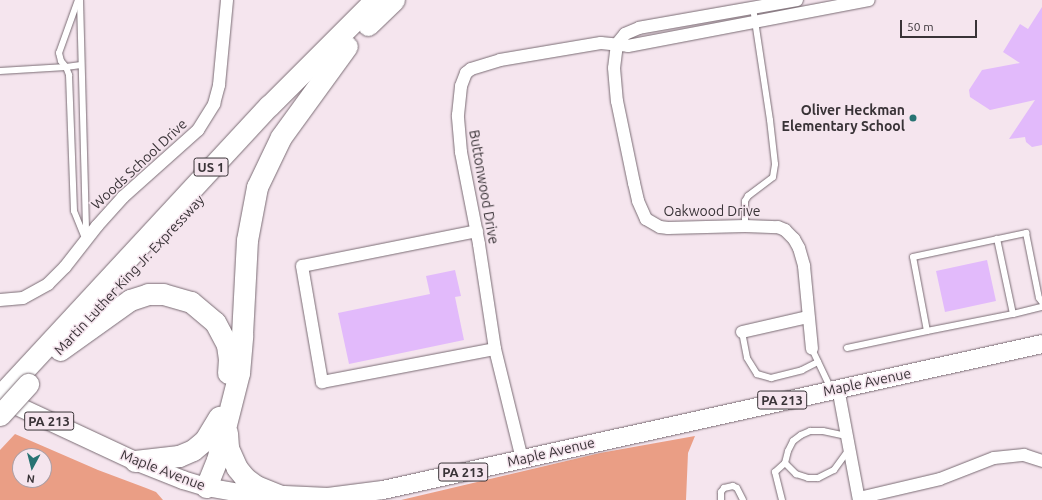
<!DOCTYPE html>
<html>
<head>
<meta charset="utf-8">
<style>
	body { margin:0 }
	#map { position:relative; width:1042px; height:500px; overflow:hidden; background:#f5e5ee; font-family:Ubuntu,sans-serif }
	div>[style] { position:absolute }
	.forest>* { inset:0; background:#ea9e85 }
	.building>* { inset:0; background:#e2bafb }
	.roads { filter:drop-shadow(0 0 1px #7a6c74) drop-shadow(0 0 1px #7a6c74) }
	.service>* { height:6px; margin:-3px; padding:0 3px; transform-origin:3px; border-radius:3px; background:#fff }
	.minor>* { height:12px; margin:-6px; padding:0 6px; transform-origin:6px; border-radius:6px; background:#fff }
	.primary>* { height:18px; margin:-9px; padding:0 9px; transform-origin:9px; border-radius:9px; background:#fff }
	.motorway>* { height:21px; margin:-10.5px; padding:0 10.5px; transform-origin:10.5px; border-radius:10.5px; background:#fff }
	.bridges { filter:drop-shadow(0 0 1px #7a6c74) drop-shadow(0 0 1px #7a6c74) }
	.motorway-bridge>* { height:21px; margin:-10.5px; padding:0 10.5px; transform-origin:10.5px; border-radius:10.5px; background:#fff }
	.dots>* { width:11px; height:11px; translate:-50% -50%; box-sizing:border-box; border:2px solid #f5e5ee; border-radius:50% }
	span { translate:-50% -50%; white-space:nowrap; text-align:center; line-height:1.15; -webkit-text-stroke:3px #f5e5ee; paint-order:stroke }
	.shield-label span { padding:1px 3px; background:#f5e5ee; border:1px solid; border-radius:3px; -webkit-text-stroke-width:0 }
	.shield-label { font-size:13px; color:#393337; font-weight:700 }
	.poi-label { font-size:14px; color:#393337; font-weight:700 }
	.right { translate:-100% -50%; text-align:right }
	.street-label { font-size:14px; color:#393337 }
	.north { position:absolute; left:12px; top:448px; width:40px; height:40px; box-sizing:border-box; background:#f5e5ee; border:1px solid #aa9ea5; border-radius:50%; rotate:187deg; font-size:11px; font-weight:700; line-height:16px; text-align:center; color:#393337 }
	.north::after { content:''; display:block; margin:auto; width:14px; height:18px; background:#287373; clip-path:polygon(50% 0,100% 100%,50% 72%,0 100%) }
	.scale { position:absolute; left:900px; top:20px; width:77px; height:18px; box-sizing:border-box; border:2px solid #393337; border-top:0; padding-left:5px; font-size:12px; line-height:14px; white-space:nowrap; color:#393337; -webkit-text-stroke:3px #f5e5ee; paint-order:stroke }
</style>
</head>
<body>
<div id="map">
	<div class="forest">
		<i style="clip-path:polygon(evenodd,15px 434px,98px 470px,146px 488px,156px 492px,163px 500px,0 500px,0 450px,15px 434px,20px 456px,44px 456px,44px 480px,20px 480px,20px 456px)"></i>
		<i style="clip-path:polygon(695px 436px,688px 453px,686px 500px,401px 500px,600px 453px)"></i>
	</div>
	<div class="building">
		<i style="clip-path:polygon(1042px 7px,1042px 145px,1032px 147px,1026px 142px,1025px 137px,1009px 139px,1035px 100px,990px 110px,970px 97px,969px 90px,982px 70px,1020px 63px,1003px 52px,1020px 24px,1028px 29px)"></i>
		<i style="clip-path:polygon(987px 260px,996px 301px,945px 312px,936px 271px)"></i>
		<i style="clip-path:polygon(455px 270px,461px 296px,455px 297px,464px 340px,349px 364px,338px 313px,430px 294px,426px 276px)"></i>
	</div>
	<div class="roads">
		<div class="service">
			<i style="left:78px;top:0;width:56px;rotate:109.7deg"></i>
			<i style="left:59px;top:53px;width:8px;rotate:76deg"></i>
			<i style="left:61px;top:61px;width:8px;rotate:50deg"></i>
			<i style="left:66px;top:67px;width:9px;rotate:69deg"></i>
			<i style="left:69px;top:75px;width:136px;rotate:87.9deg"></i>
			<i style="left:74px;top:211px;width:31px;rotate:68deg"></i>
			<i style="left:80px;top:0;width:236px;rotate:88.5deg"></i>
			<i style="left:0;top:71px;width:66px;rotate:-3.5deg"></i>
			<i style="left:66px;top:67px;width:15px;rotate:-8deg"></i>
			<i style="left:745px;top:226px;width:25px;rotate:-90deg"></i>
			<i style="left:745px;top:201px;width:6px;rotate:-59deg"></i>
			<i style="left:748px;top:196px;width:31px;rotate:-37deg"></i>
			<i style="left:773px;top:177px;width:13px;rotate:-81deg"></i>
			<i style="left:775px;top:164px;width:44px;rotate:-96.5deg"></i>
			<i style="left:770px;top:120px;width:113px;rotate:-98.6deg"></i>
			<i style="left:1013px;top:314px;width:30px;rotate:-14deg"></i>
			<i style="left:927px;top:331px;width:88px;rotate:-11.2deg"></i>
			<i style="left:1013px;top:314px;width:77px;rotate:-102deg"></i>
			<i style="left:742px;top:332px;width:26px;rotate:79deg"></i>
			<i style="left:747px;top:358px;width:19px;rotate:58deg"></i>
			<i style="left:757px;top:374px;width:15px;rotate:16deg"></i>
			<i style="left:771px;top:378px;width:32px;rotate:-14deg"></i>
			<i style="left:802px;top:370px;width:18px;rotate:-27deg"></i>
			<i style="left:847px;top:348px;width:82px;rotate:-12deg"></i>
			<i style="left:927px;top:331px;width:75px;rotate:-100.7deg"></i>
			<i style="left:913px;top:257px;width:116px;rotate:-12deg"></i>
			<i style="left:1026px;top:233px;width:66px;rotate:78.7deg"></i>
			<i style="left:1039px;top:298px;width:5px;rotate:53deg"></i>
			<i style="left:812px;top:349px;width:44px;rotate:64.6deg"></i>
			<i style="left:785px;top:463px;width:16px;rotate:45deg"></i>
			<i style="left:796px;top:474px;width:13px;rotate:18deg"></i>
			<i style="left:808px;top:478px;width:10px"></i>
			<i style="left:818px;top:478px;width:18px;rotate:-27deg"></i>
			<i style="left:834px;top:470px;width:26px;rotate:-54deg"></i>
			<i style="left:721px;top:500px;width:8px;rotate:-90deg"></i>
			<i style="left:721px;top:492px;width:5px;rotate:-53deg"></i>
			<i style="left:724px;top:488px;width:9px;rotate:-13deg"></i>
			<i style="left:733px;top:486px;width:4px;rotate:27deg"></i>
			<i style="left:737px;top:488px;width:13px;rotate:63deg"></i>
			<i style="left:782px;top:500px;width:29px;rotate:-104deg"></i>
			<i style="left:775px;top:472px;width:13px;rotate:-42deg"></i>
			<i style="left:785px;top:463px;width:12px;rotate:-76deg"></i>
			<i style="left:788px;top:451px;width:11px;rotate:-63deg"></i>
			<i style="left:793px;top:441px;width:10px;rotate:-37deg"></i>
			<i style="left:801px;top:435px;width:10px;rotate:-24deg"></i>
			<i style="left:810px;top:431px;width:13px"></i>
			<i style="left:823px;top:431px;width:25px;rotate:12deg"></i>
		</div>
		<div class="minor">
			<i style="left:797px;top:0;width:160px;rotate:170deg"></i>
			<i style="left:639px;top:28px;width:15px;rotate:157deg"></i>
			<i style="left:625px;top:34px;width:13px;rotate:129deg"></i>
			<i style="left:617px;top:44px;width:24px;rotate:97deg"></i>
			<i style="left:614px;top:68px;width:33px;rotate:85deg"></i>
			<i style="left:617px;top:101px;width:84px;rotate:78.3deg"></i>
			<i style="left:634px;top:183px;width:18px;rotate:77deg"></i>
			<i style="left:638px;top:201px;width:20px;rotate:66deg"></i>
			<i style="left:646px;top:219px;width:16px;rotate:30deg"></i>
			<i style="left:660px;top:227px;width:8px;rotate:7deg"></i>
			<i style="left:668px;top:228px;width:77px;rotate:-1.5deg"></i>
			<i style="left:745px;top:226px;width:33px;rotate:2deg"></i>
			<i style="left:778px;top:227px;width:8px;rotate:23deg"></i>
			<i style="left:785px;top:230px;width:13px;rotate:45deg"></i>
			<i style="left:794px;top:239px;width:10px;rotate:61deg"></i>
			<i style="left:799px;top:248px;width:19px;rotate:74deg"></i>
			<i style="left:804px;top:266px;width:83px;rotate:84.5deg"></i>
			<i style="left:477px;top:231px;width:178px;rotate:168.7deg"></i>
			<i style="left:302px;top:266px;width:118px;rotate:80.2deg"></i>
			<i style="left:322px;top:382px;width:176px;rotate:-10.8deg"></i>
			<i style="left:0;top:300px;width:23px;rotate:-5deg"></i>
			<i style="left:23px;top:298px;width:29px;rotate:-29deg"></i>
			<i style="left:48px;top:284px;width:24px;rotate:-45deg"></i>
			<i style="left:65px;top:267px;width:52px;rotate:-52deg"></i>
			<i style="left:97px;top:226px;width:39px;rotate:-48deg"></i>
			<i style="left:123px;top:197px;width:101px;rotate:-41.8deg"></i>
			<i style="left:198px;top:130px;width:31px;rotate:-58deg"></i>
			<i style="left:214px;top:104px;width:20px;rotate:-75deg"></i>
			<i style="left:219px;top:85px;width:85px;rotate:-84.6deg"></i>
			<i style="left:742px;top:332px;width:68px;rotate:-12.8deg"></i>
			<i style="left:838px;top:388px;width:114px;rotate:79.4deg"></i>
			<i style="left:522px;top:459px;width:113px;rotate:-103.8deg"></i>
			<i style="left:495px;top:349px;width:106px;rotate:-98.7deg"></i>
			<i style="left:479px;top:244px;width:94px;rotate:-101.1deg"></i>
			<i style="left:461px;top:152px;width:37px;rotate:-95deg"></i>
			<i style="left:458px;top:115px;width:29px;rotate:-84deg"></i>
			<i style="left:461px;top:86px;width:14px;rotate:-69deg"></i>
			<i style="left:466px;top:73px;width:6px;rotate:-39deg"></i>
			<i style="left:471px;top:69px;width:30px;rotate:-17deg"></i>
			<i style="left:500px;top:60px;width:102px;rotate:-9.6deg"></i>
			<i style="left:601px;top:43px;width:27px;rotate:6deg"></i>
			<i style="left:628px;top:46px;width:245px;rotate:-10.8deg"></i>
			<i style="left:859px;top:498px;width:83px;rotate:-13.2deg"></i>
			<i style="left:940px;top:479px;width:58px;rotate:-21.3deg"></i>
			<i style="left:994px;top:458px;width:30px;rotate:-6deg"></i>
			<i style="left:1024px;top:455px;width:19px;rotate:18deg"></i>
		</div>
		<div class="primary">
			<i style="left:0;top:398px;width:149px;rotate:25deg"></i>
			<i style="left:135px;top:461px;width:52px;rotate:21.6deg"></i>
			<i style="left:183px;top:480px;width:24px;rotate:17deg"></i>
			<i style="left:206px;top:487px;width:36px;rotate:10deg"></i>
			<i style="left:241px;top:493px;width:87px;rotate:2.6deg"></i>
			<i style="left:328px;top:497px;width:55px;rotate:-7.3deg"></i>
			<i style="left:383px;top:490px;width:675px;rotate:-12.49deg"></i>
		</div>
		<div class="motorway">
			<i style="left:368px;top:25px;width:36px;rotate:-44deg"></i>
			<i style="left:60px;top:350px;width:86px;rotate:-35.5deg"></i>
			<i style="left:130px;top:300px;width:19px;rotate:-18deg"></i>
			<i style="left:148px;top:294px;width:15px"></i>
			<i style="left:163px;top:294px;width:29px;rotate:16deg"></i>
			<i style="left:191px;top:302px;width:31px;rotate:40deg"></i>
			<i style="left:215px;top:322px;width:26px;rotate:62deg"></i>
			<i style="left:227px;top:345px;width:14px;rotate:82deg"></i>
			<i style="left:229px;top:359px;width:14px;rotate:94deg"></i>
			<i style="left:0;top:396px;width:396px;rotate:-47.2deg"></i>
			<i style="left:269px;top:106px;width:150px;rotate:-45deg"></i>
			<i style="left:227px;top:433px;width:15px;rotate:86deg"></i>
			<i style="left:228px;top:448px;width:22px;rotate:66deg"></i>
			<i style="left:237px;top:468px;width:13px;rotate:51deg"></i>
			<i style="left:245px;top:478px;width:14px;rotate:36deg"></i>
			<i style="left:256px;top:486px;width:24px;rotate:22deg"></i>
			<i style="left:135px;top:461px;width:44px;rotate:-6.5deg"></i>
			<i style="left:179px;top:456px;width:15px;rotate:-23deg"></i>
			<i style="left:193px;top:450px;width:16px;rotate:-40deg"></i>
			<i style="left:205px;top:440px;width:27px;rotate:-59deg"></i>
			<i style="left:206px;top:487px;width:29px;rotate:-68deg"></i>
			<i style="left:217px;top:460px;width:90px;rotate:-75.8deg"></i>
			<i style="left:239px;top:373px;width:38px;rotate:-85deg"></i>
			<i style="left:242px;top:335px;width:95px;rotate:-87deg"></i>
			<i style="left:247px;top:240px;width:54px;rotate:-79.3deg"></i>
			<i style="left:257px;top:187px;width:55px;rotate:-64.4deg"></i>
			<i style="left:281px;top:137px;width:112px;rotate:-54deg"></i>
		</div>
	</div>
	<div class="bridges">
		<div class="motorway-bridge">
			<i style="left:0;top:415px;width:42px;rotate:-47.9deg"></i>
		</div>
	</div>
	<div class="dots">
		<i style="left:913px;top:118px;background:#287373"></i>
	</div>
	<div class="shield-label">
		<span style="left:211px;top:167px">US 1</span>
		<span style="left:782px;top:400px">PA 213</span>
		<span style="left:49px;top:421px">PA 213</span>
		<span style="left:463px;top:472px">PA 213</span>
	</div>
	<div class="poi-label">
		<span class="right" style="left:905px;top:118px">Oliver Heckman<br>Elementary School</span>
	</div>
	<div class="street-label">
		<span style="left:139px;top:164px;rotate:-43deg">Woods School Drive</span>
		<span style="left:484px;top:187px;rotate:80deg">Buttonwood Drive</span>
		<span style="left:712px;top:211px">Oakwood Drive</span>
		<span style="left:129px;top:275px;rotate:-47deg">Martin Luther King Jr. Expressway</span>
		<span style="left:867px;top:382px;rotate:-12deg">Maple Avenue</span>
		<span style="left:551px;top:452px;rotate:-13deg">Maple Avenue</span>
		<span style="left:163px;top:470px;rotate:21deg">Maple Avenue</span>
	</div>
	<div class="north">N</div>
	<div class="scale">50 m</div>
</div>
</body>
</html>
